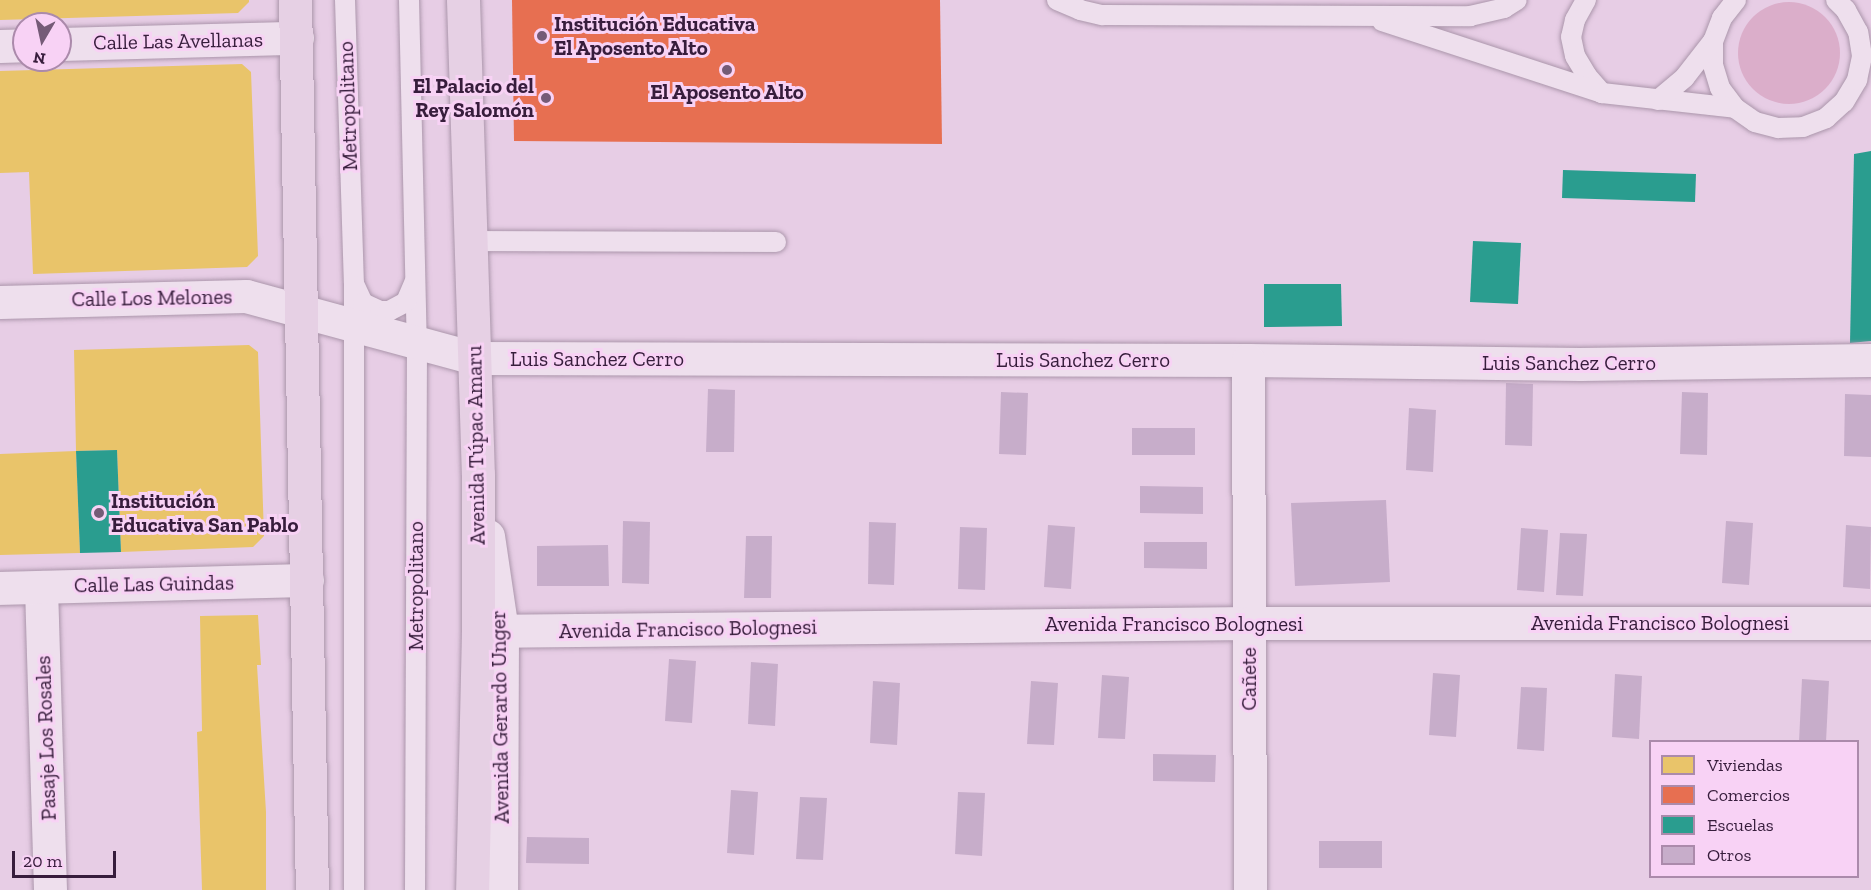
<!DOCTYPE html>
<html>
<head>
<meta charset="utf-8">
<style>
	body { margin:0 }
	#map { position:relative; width:1871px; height:890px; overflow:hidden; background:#e7cde5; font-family:"Zilla Slab",serif }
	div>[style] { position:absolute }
	.green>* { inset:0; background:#dbaeca }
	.round { border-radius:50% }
	.homes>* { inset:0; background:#e9c46a }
	.shops>* { inset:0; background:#e76f51 }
	.schools>* { inset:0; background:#2a9d8f }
	.building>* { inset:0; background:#c7adca }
	.roads { filter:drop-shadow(0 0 2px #ab96ab) drop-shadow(0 0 2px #ab96ab) }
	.lane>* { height:20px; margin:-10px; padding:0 10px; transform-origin:10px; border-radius:10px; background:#eedfed }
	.street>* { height:33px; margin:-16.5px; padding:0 16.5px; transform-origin:16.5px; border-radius:16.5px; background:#eedfed }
	.secondary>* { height:33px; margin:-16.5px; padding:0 16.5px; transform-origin:16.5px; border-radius:16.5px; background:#eedfed }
	.primary>* { height:33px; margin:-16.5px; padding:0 16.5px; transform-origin:16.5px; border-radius:16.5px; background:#e6d0e4 }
	.dots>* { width:16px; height:16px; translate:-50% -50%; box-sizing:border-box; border:3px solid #f8d2f5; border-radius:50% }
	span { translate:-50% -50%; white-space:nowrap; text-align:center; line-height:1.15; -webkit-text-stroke:6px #f8d2f5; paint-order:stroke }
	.poi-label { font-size:21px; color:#371d3c; font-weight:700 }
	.left { translate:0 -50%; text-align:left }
	.right { translate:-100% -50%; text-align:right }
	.street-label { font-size:21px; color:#371d3c }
	.legend { position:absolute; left:1649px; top:740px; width:210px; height:138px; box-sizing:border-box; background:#f8d2f5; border:2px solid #ab8aab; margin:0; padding:8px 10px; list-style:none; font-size:18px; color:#371d3c }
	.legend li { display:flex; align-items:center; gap:12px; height:30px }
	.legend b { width:30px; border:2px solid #ab8aab }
	.north { position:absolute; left:12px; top:12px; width:60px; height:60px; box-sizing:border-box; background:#f8d2f5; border:2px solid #ab8aab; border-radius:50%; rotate:189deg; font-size:16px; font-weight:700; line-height:24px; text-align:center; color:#371d3c }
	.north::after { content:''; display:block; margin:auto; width:21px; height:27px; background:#755b77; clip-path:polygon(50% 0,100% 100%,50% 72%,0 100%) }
	.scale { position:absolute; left:12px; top:851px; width:104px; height:27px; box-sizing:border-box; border:3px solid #371d3c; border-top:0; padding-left:8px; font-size:18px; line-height:21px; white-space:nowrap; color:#371d3c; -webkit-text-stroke:4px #f8d2f5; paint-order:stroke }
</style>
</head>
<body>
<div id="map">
	<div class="green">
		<i class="round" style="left:1738px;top:2px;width:102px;height:102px"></i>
	</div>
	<div class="homes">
		<i style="clip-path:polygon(0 0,249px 0,249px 2px,238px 13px,0 20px)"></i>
		<i style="clip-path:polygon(242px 64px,251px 72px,258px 256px,247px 267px,33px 274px,29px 172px,0 173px,0 71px)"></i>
		<i style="clip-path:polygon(249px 345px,258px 352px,264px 536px,253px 547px,121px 552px,117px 450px,76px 451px,80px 553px,0 555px,0 454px,76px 451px,74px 350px)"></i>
		<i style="clip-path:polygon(258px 615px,261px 665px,257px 665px,266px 812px,266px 890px,202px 890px,197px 732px,202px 731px,200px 616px)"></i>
	</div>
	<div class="shops">
		<i style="clip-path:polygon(512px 0,940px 0,942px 144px,514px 141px)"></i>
	</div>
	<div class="schools">
		<i style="clip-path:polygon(1871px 151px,1871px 341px,1850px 343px,1854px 154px)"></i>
		<i style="clip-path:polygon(1563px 170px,1696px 174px,1695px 202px,1562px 198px)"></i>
		<i style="clip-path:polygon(1473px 241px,1521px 243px,1518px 304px,1470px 302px)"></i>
		<i style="clip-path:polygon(1264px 284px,1341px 284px,1342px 326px,1264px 327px)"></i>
		<i style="clip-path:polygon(117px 450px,121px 552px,80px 553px,76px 451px)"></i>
	</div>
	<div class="building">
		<i style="clip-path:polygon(1506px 383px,1533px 384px,1532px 446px,1505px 445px)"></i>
		<i style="clip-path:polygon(708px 389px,735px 390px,734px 452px,706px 452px)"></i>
		<i style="clip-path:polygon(1001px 392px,1028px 393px,1026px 455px,999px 454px)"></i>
		<i style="clip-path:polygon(1682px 392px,1708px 393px,1707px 455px,1680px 454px)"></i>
		<i style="clip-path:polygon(1845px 394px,1871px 395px,1871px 457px,1844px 456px)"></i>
		<i style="clip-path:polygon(1409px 408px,1436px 410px,1433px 472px,1406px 470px)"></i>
		<i style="clip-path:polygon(1132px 428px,1195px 428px,1195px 455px,1132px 455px)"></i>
		<i style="clip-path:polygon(1140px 486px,1203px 487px,1203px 514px,1140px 513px)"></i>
		<i style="clip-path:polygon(1386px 500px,1390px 582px,1295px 586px,1291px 503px)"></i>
		<i style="clip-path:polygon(623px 521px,650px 522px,649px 584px,622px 583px)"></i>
		<i style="clip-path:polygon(1726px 521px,1753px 523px,1749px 585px,1722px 583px)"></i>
		<i style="clip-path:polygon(869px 522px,896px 523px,894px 585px,868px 584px)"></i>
		<i style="clip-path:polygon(1048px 525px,1075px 527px,1071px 589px,1044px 587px)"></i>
		<i style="clip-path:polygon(1846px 525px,1871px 527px,1870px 589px,1843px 587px)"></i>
		<i style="clip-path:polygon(960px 527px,987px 528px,985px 590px,958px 589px)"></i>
		<i style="clip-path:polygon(1521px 528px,1548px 530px,1544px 592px,1517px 590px)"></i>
		<i style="clip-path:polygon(1560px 533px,1587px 534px,1583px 596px,1556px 595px)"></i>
		<i style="clip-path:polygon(746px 536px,772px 536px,771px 598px,744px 598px)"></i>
		<i style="clip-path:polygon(1144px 542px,1207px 542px,1207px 569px,1144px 568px)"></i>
		<i style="clip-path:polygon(608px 545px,609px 586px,537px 586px,537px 546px)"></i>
		<i style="clip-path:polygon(669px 659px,696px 661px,692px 723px,665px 721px)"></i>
		<i style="clip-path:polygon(751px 662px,778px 664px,775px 726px,748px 724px)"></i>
		<i style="clip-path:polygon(1433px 673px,1460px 675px,1456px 737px,1429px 735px)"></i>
		<i style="clip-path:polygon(1615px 674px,1642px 676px,1639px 739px,1612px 737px)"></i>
		<i style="clip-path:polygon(1102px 675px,1129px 677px,1125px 739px,1098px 738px)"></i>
		<i style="clip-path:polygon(1802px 679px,1829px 681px,1826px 742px,1799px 742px)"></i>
		<i style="clip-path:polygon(873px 681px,900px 683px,897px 745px,870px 743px)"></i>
		<i style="clip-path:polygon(1031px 681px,1058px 683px,1054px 745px,1027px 744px)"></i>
		<i style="clip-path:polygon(1521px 687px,1547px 688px,1544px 751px,1517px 749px)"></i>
		<i style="clip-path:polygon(1153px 754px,1216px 755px,1215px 782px,1153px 781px)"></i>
		<i style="clip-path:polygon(731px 790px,758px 792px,754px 855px,727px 853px)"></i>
		<i style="clip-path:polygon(958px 792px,985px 793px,982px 856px,955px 854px)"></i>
		<i style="clip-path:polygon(800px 797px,827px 798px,823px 860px,796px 859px)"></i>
		<i style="clip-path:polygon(527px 837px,589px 838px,589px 864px,526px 863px)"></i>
		<i style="clip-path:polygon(1319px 841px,1382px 841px,1382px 868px,1319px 868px)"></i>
	</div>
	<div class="roads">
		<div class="lane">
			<i style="left:345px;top:0;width:283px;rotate:88.2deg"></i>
			<i style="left:354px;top:283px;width:607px;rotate:90deg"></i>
			<i style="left:409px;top:0;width:343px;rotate:88.7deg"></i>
			<i style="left:417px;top:343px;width:547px;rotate:90.21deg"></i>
			<i style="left:1057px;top:0;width:25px;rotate:23deg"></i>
			<i style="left:1080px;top:10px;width:23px;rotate:13deg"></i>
			<i style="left:1102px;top:15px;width:368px;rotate:0.2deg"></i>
			<i style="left:1470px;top:16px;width:35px;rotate:-13deg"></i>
			<i style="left:1504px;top:8px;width:15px;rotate:-32deg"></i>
			<i style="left:1586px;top:0;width:23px;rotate:119deg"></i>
			<i style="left:1575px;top:20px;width:17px;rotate:103deg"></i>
			<i style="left:1571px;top:37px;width:19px;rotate:78deg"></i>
			<i style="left:1575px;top:56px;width:23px;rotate:59deg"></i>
			<i style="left:1587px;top:76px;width:23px;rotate:49deg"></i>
			<i style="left:1736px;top:0;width:23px;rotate:128deg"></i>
			<i style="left:1722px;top:18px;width:25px;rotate:111deg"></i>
			<i style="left:1713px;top:41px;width:24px;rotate:90deg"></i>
			<i style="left:1713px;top:65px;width:24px;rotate:73deg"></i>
			<i style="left:1720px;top:88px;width:25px;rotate:53deg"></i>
			<i style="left:1735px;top:108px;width:24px;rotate:35deg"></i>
			<i style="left:1755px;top:122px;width:24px;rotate:15deg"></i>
			<i style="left:1778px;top:128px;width:25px;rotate:-2deg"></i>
			<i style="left:1803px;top:127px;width:25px;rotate:-21deg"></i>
			<i style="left:1826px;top:118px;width:24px;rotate:-42deg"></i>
			<i style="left:1844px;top:102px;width:26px;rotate:-59deg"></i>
			<i style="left:1857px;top:80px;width:25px;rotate:-78deg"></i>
			<i style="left:1862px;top:56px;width:24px;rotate:-99deg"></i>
			<i style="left:1858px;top:32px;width:25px;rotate:-119deg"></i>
			<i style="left:1846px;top:10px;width:14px;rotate:-135deg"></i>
			<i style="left:1382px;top:21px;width:231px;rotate:18.1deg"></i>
			<i style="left:1602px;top:93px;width:134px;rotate:6.4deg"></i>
			<i style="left:1658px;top:100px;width:35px;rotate:-40deg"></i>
			<i style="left:1685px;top:77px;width:46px;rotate:-52.1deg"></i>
			<i style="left:471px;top:241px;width:305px;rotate:0.2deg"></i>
			<i style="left:355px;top:286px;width:19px;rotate:65deg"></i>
			<i style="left:363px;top:303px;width:19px;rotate:25deg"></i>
			<i style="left:380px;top:311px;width:9px"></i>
			<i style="left:389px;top:311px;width:19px;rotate:-28deg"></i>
			<i style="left:406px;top:302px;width:21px;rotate:-67deg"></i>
		</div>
		<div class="street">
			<i style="left:60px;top:44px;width:237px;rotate:-1.5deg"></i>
			<i style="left:0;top:46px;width:24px;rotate:-2deg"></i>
			<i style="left:0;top:302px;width:246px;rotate:-1.4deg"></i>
			<i style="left:246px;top:296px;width:236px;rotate:15.2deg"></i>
			<i style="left:474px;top:358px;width:774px;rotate:0.15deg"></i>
			<i style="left:1248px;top:360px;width:332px;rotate:0.7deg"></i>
			<i style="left:1580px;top:364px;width:291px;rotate:-0.8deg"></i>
			<i style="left:1248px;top:360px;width:530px;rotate:89.78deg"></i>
			<i style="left:41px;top:587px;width:303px;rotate:88.3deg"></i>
			<i style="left:0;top:588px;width:307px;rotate:-1.5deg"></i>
		</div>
		<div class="secondary">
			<i style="left:488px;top:536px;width:96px;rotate:81.6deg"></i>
			<i style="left:502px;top:631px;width:259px;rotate:90.2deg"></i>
			<i style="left:478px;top:631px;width:771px;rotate:-0.59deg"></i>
			<i style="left:1249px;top:623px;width:622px"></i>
		</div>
		<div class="primary">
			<i style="left:295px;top:0;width:890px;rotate:88.91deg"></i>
			<i style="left:463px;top:0;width:474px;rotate:88.2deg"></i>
			<i style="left:478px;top:474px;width:157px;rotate:90deg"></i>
			<i style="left:478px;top:631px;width:259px;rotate:91.3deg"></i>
		</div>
	</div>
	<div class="dots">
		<i style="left:542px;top:36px;background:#755b77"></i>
		<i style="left:727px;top:70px;background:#755b77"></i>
		<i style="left:546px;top:98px;background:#755b77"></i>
		<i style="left:99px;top:513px;background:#755b77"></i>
	</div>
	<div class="poi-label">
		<span class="left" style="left:554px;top:36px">Institución Educativa<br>El Aposento Alto</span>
		<span class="right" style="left:534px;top:98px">El Palacio del<br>Rey Salomón</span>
		<span style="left:727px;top:92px">El Aposento Alto</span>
		<span class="left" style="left:111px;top:513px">Institución<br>Educativa San Pablo</span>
	</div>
	<div class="street-label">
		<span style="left:178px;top:41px;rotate:-1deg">Calle Las Avellanas</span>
		<span style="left:348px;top:106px;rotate:-92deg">Metropolitano</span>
		<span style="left:152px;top:298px;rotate:-1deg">Calle Los Melones</span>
		<span style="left:597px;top:359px">Luis Sanchez Cerro</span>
		<span style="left:1083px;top:360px">Luis Sanchez Cerro</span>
		<span style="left:1569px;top:363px">Luis Sanchez Cerro</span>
		<span style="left:476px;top:445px;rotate:-91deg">Avenida Túpac Amaru</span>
		<span style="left:154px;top:584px;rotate:-1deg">Calle Las Guindas</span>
		<span style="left:416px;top:586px;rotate:-90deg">Metropolitano</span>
		<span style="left:1660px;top:623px">Avenida Francisco Bolognesi</span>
		<span style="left:1174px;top:624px">Avenida Francisco Bolognesi</span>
		<span style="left:688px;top:629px;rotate:-1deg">Avenida Francisco Bolognesi</span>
		<span style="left:1249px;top:679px;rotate:-90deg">Cañete</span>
		<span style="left:500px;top:717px;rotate:-91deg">Avenida Gerardo Unger</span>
		<span style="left:46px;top:738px;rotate:-92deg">Pasaje Los Rosales</span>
	</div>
	<ul class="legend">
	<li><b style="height:16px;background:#e9c46a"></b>Viviendas</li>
	<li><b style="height:16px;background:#e76f51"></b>Comercios</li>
	<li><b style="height:16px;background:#2a9d8f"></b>Escuelas</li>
	<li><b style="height:16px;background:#c7adca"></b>Otros</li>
	</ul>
	<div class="north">N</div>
	<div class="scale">20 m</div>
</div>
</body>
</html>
